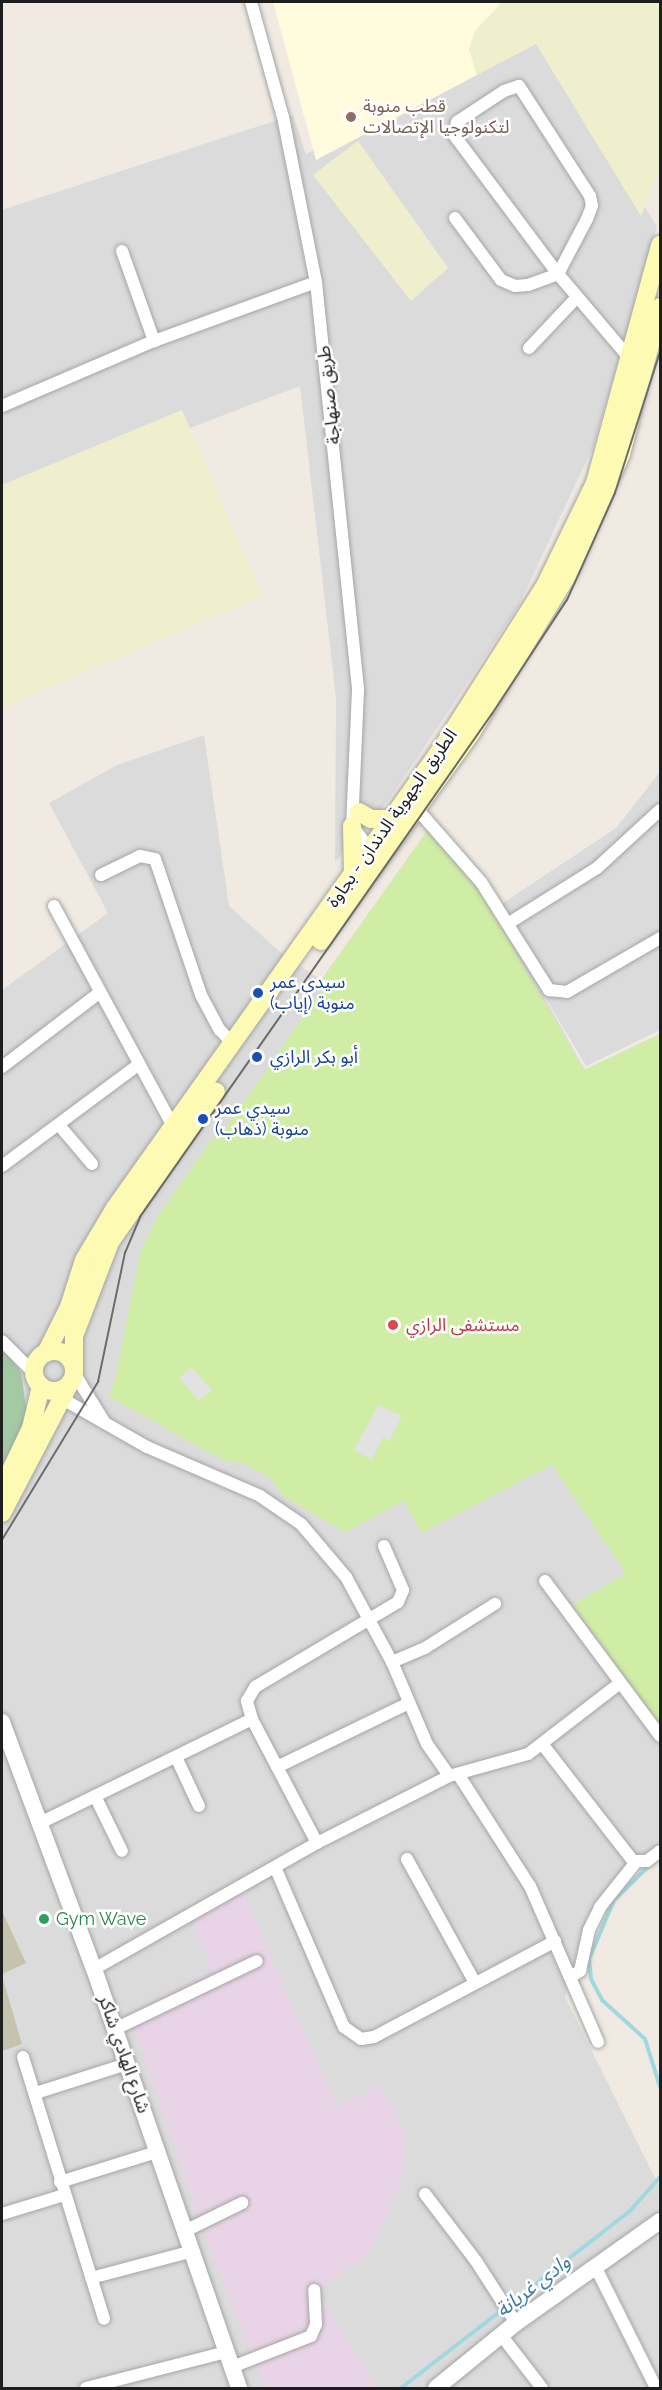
<!DOCTYPE html>
<html>
<head>
<meta charset="utf-8">
<style>
	body { margin:0 }
	#map { position:relative; width:662px; height:2390px; overflow:hidden; background:#f0eae3; font-family:Raleway,"Noto Sans Arabic",sans-serif }
	div>[style] { position:absolute }
	.residential>* { inset:0; background:#dcdbdb }
	.industrial>* { inset:0; background:#e9d4e7 }
	.education>* { inset:0; background:#fffbdc }
	.construction>* { inset:0; background:#c5c2ae }
	.farmland>* { inset:0; background:#f0efcd }
	.grass>* { inset:0; background:#d0eda5 }
	.cemetery>* { inset:0; background:#a3caa4 }
	.parking>* { inset:0; background:#e2e2e2 }
	.stream>* { height:4px; margin:-2px; padding:0 2px; transform-origin:2px; border-radius:2px; background:#a0d8e0 }
	.roads { filter:drop-shadow(0 0 2px #a5a5a5) drop-shadow(0 0 2px #a5a5a5) }
	.minor>* { height:12px; margin:-6px; padding:0 6px; transform-origin:6px; border-radius:6px; background:#fff }
	.tertiary>* { height:16px; margin:-8px; padding:0 8px; transform-origin:8px; border-radius:8px; background:#fff }
	.secondary>* { height:18px; margin:-9px; padding:0 9px; transform-origin:9px; border-radius:9px; background:#fdfab3 }
	.secondary>.ring { margin:-9px; padding:0; box-sizing:content-box; background:none; border:18px solid #fdfab3; border-radius:50% }
	.tram>* { height:1.5px; margin:-0.75px; padding:0 0.75px; transform-origin:0.75px; border-radius:0.75px; background:#6c6c6c }
	.dots>* { width:16px; height:16px; translate:-50% -50%; box-sizing:border-box; border:3px solid #fff; border-radius:50% }
	span { translate:-50% -50%; white-space:nowrap; text-align:center; line-height:1.15; -webkit-text-stroke:5px #fff; paint-order:stroke }
	.education-label { font-size:18px; color:#785e54 }
	.left { translate:0 -50%; text-align:left }
	.street-label { font-size:18px; color:#1e1e1e }
	.transit-label { font-size:18px; color:#164399 }
	.health-label { font-size:18px; color:#be3a42 }
	.leisure-label { font-size:18px; color:#27864d }
	.water-label { font-size:20px; color:#3f7ba4; font-style:italic }
	.frame { position:absolute; inset:0; border:3px solid #1e1e1e; pointer-events:none }
</style>
</head>
<body>
<div id="map">
	<div class="residential">
		<i style="clip-path:polygon(541px 32px,657px 227px,594px 445px,518px 607px,388px 801px,335px 862px,336px 698px,300px 386px,2px 500px,2px 210px,293px 115px,306px 154px)"></i>
		<i style="clip-path:polygon(204px 735px,229px 906px,280px 952px,321px 980px,430px 827px,494px 909px,616px 828px,660px 772px,660px 1030px,586px 1066px,532px 975px,585px 1070px,660px 1034px,660px 1850px,623px 1874px,587px 1919px,565px 1997px,660px 2188px,660px 2388px,2px 2388px,2px 990px,108px 913px,49px 803px,117px 765px)"></i>
	</div>
	<div class="industrial">
		<i style="clip-path:polygon(242px 1891px,337px 2107px,380px 2085px,407px 2134px,399px 2186px,369px 2253px,317px 2291px,376px 2388px,265px 2388px,200px 2222px,130px 2013px,212px 1971px,191px 1919px)"></i>
	</div>
	<div class="education">
		<i style="clip-path:polygon(273px 2px,502px 2px,475px 31px,469px 49px,477px 75px,316px 160px)"></i>
	</div>
	<div class="construction">
		<i style="clip-path:polygon(2px 1911px,26px 1963px,2px 1974px)"></i>
		<i style="clip-path:polygon(2px 1976px,22px 2044px,2px 2051px)"></i>
	</div>
	<div class="farmland">
		<i style="clip-path:polygon(502px 2px,660px 2px,660px 167px,641px 216px,536px 44px,477px 75px,469px 49px,475px 31px)"></i>
		<i style="clip-path:polygon(358px 141px,448px 268px,411px 301px,313px 175px)"></i>
		<i style="clip-path:polygon(182px 410px,263px 596px,2px 708px,2px 485px)"></i>
	</div>
	<div class="grass">
		<i style="clip-path:polygon(430px 827px,475px 882px,584px 1070px,660px 1034px,660px 1725px,573px 1605px,626px 1573px,552px 1465px,421px 1533px,404px 1501px,345px 1532px,283px 1496px,269px 1477px,244px 1463px,223px 1460px,108px 1396px,116px 1376px,140px 1253px,156px 1219px,216px 1133px,221px 1135px,326px 984px,321px 981px)"></i>
	</div>
	<div class="cemetery">
		<i style="clip-path:polygon(3px 1349px,21px 1372px,27px 1414px,24px 1428px,2px 1468px)"></i>
	</div>
	<div class="parking">
		<i style="clip-path:polygon(191px 1367px,212px 1390px,199px 1401px,179px 1378px)"></i>
		<i style="clip-path:polygon(378px 1405px,402px 1416px,389px 1442px,383px 1437px,372px 1460px,354px 1450px)"></i>
	</div>
	<div class="stream">
		<i style="left:650px;top:1865px;width:50px;rotate:135.8deg"></i>
		<i style="left:614px;top:1900px;width:64px;rotate:113deg"></i>
		<i style="left:589px;top:1959px;width:20px;rotate:84deg"></i>
		<i style="left:591px;top:1979px;width:24px;rotate:62deg"></i>
		<i style="left:602px;top:2000px;width:58px;rotate:42.2deg"></i>
		<i style="left:645px;top:2039px;width:50px;rotate:72.6deg"></i>
		<i style="left:401px;top:2388px;width:289px;rotate:-37.7deg"></i>
		<i style="left:630px;top:2211px;width:45px;rotate:-48.6deg"></i>
	</div>
	<div class="roads">
		<div class="minor">
			<i style="left:251px;top:2px;width:119px;rotate:74.5deg"></i>
			<i style="left:283px;top:117px;width:168px;rotate:78.7deg"></i>
			<i style="left:316px;top:282px;width:410px;rotate:84.1deg"></i>
			<i style="left:358px;top:690px;width:136px;rotate:92.5deg"></i>
			<i style="left:352px;top:826px;width:37px;rotate:52deg"></i>
			<i style="left:455px;top:218px;width:77px;rotate:53.4deg"></i>
			<i style="left:501px;top:280px;width:15px;rotate:23deg"></i>
			<i style="left:515px;top:286px;width:13px;rotate:-4deg"></i>
			<i style="left:528px;top:285px;width:32px;rotate:-20deg"></i>
			<i style="left:558px;top:274px;width:62px;rotate:-62.2deg"></i>
			<i style="left:587px;top:219px;width:14px;rotate:-69deg"></i>
			<i style="left:592px;top:206px;width:10px;rotate:-101deg"></i>
			<i style="left:590px;top:196px;width:131px;rotate:-122.8deg"></i>
			<i style="left:519px;top:86px;width:16px;rotate:162deg"></i>
			<i style="left:504px;top:91px;width:56px;rotate:146.6deg"></i>
			<i style="left:457px;top:122px;width:13px;rotate:103deg"></i>
			<i style="left:454px;top:135px;width:174px;rotate:53.2deg"></i>
			<i style="left:558px;top:274px;width:111px;rotate:49.7deg"></i>
			<i style="left:122px;top:251px;width:96px;rotate:70.4deg"></i>
			<i style="left:529px;top:348px;width:70px;rotate:-46.7deg"></i>
			<i style="left:2px;top:406px;width:165px;rotate:-23.2deg"></i>
			<i style="left:154px;top:341px;width:172px;rotate:-20deg"></i>
			<i style="left:417px;top:809px;width:97px;rotate:48.8deg"></i>
			<i style="left:481px;top:882px;width:128px;rotate:57.8deg"></i>
			<i style="left:549px;top:990px;width:18px;rotate:6deg"></i>
			<i style="left:567px;top:992px;width:108px;rotate:-30.1deg"></i>
			<i style="left:101px;top:875px;width:43px;rotate:-26deg"></i>
			<i style="left:140px;top:856px;width:15px;rotate:11deg"></i>
			<i style="left:155px;top:859px;width:144px;rotate:71.3deg"></i>
			<i style="left:201px;top:995px;width:40px;rotate:62deg"></i>
			<i style="left:220px;top:1030px;width:19px;rotate:47deg"></i>
			<i style="left:54px;top:906px;width:257px;rotate:61.6deg"></i>
			<i style="left:509px;top:923px;width:104px;rotate:-32deg"></i>
			<i style="left:597px;top:868px;width:86px;rotate:-42.6deg"></i>
			<i style="left:2px;top:1067px;width:122px;rotate:-37.3deg"></i>
			<i style="left:59px;top:1125px;width:51px;rotate:49.8deg"></i>
			<i style="left:2px;top:1166px;width:169px;rotate:-36.6deg"></i>
			<i style="left:2px;top:1341px;width:45px;rotate:45deg"></i>
			<i style="left:74px;top:1373px;width:59px;rotate:58.2deg"></i>
			<i style="left:47px;top:1390px;width:115px;rotate:29.7deg"></i>
			<i style="left:147px;top:1447px;width:123px;rotate:23.4deg"></i>
			<i style="left:260px;top:1496px;width:50px;rotate:34.3deg"></i>
			<i style="left:301px;top:1524px;width:70px;rotate:49.7deg"></i>
			<i style="left:346px;top:1577px;width:97px;rotate:61.6deg"></i>
			<i style="left:392px;top:1662px;width:89px;rotate:66.9deg"></i>
			<i style="left:427px;top:1744px;width:39px;rotate:55deg"></i>
			<i style="left:545px;top:1581px;width:193px;rotate:53.4deg"></i>
			<i style="left:392px;top:1662px;width:36px;rotate:-23deg"></i>
			<i style="left:425px;top:1648px;width:83px;rotate:-32.2deg"></i>
			<i style="left:543px;top:1745px;width:147px;rotate:52.2deg"></i>
			<i style="left:633px;top:1861px;width:14px"></i>
			<i style="left:647px;top:1861px;width:16px;rotate:-38deg"></i>
			<i style="left:176px;top:1757px;width:54px;rotate:64.9deg"></i>
			<i style="left:277px;top:1767px;width:147px;rotate:-25.9deg"></i>
			<i style="left:458px;top:1774px;width:133px;rotate:57.3deg"></i>
			<i style="left:530px;top:1886px;width:170px;rotate:66.4deg"></i>
			<i style="left:95px;top:1796px;width:61px;rotate:63.9deg"></i>
			<i style="left:40px;top:1823px;width:236px;rotate:-26.1deg"></i>
			<i style="left:317px;top:1843px;width:140px;rotate:-117.7deg"></i>
			<i style="left:252px;top:1719px;width:19px;rotate:-106deg"></i>
			<i style="left:247px;top:1701px;width:16px;rotate:-60deg"></i>
			<i style="left:255px;top:1687px;width:166px;rotate:-30.7deg"></i>
			<i style="left:398px;top:1602px;width:13px;rotate:-67deg"></i>
			<i style="left:403px;top:1590px;width:48px;rotate:-113.4deg"></i>
			<i style="left:407px;top:1859px;width:139px;rotate:61.2deg"></i>
			<i style="left:275px;top:1867px;width:174px;rotate:66.7deg"></i>
			<i style="left:344px;top:2027px;width:21px;rotate:35deg"></i>
			<i style="left:361px;top:2039px;width:13px;rotate:-9deg"></i>
			<i style="left:374px;top:2037px;width:205px;rotate:-27.9deg"></i>
			<i style="left:94px;top:1969px;width:256px;rotate:-29.5deg"></i>
			<i style="left:317px;top:1843px;width:148px;rotate:-26.9deg"></i>
			<i style="left:449px;top:1776px;width:82px;rotate:-15.6deg"></i>
			<i style="left:528px;top:1754px;width:116px;rotate:-37.7deg"></i>
			<i style="left:570px;top:1977px;width:12px;rotate:-31deg"></i>
			<i style="left:580px;top:1971px;width:42px;rotate:-77.6deg"></i>
			<i style="left:589px;top:1930px;width:25px;rotate:-64deg"></i>
			<i style="left:600px;top:1907px;width:58px;rotate:-51.3deg"></i>
			<i style="left:115px;top:2029px;width:157px;rotate:-25.6deg"></i>
			<i style="left:23px;top:2057px;width:274px;rotate:72.8deg"></i>
			<i style="left:36px;top:2093px;width:96px;rotate:-17.7deg"></i>
			<i style="left:60px;top:2182px;width:102px;rotate:-17.2deg"></i>
			<i style="left:425px;top:2194px;width:84px;rotate:52.7deg"></i>
			<i style="left:476px;top:2261px;width:74px;rotate:57.2deg"></i>
			<i style="left:2px;top:2214px;width:65px;rotate:-17deg"></i>
			<i style="left:185px;top:2231px;width:64px;rotate:-26.2deg"></i>
			<i style="left:596px;top:2268px;width:134px;rotate:63.4deg"></i>
			<i style="left:91px;top:2278px;width:106px;rotate:-14.8deg"></i>
			<i style="left:501px;top:2335px;width:67px;rotate:52.3deg"></i>
			<i style="left:232px;top:2367px;width:85px;rotate:-21.4deg"></i>
			<i style="left:311px;top:2336px;width:13px;rotate:-67deg"></i>
			<i style="left:316px;top:2324px;width:34px;rotate:-93deg"></i>
			<i style="left:86px;top:2388px;width:145px;rotate:-14.4deg"></i>
		</div>
		<div class="tertiary">
			<i style="left:2px;top:1722px;width:264px;rotate:69.6deg"></i>
			<i style="left:94px;top:1969px;width:443px;rotate:70.9deg"></i>
			<i style="left:436px;top:2388px;width:103px;rotate:-39.1deg"></i>
			<i style="left:516px;top:2323px;width:176px;rotate:-35.3deg"></i>
		</div>
		<div class="secondary">
			<i style="left:359px;top:812px;width:14px;rotate:30deg"></i>
			<i style="left:371px;top:819px;width:21px"></i>
			<i style="left:352px;top:826px;width:47px;rotate:88.8deg"></i>
			<i style="left:321px;top:941px;width:256px;rotate:-54.2deg"></i>
			<i style="left:471px;top:733px;width:190px;rotate:-58.6deg"></i>
			<i style="left:570px;top:571px;width:128px;rotate:-66.4deg"></i>
			<i style="left:621px;top:454px;width:152px;rotate:-75.1deg"></i>
			<i class="ring" style="left:34px;top:1351px;width:22px;height:22px"></i>
			<i style="left:46px;top:1353px;width:51px;rotate:-63.4deg"></i>
			<i style="left:69px;top:1307px;width:49px;rotate:-72.3deg"></i>
			<i style="left:84px;top:1260px;width:61px;rotate:-59.2deg"></i>
			<i style="left:115px;top:1208px;width:568px;rotate:-54.6deg"></i>
			<i style="left:444px;top:745px;width:188px;rotate:-57.6deg"></i>
			<i style="left:545px;top:586px;width:114px;rotate:-64.1deg"></i>
			<i style="left:595px;top:483px;width:247px;rotate:-74.7deg"></i>
			<i style="left:74px;top:1373px;width:37px;rotate:-90deg"></i>
			<i style="left:74px;top:1336px;width:101px;rotate:-69deg"></i>
			<i style="left:110px;top:1242px;width:184px;rotate:-54.9deg"></i>
			<i style="left:2px;top:1489px;width:68px;rotate:-64.6deg"></i>
			<i style="left:31px;top:1428px;width:43px;rotate:-76.6deg"></i>
			<i style="left:2px;top:1513px;width:144px;rotate:-62.4deg"></i>
		</div>
	</div>
	<div class="tram">
		<i style="left:2px;top:1540px;width:185px;rotate:-58.7deg"></i>
		<i style="left:98px;top:1382px;width:132px;rotate:-78.2deg"></i>
		<i style="left:125px;top:1253px;width:39px;rotate:-67deg"></i>
		<i style="left:140px;top:1217px;width:614px;rotate:-55.02deg"></i>
		<i style="left:492px;top:714px;width:136px;rotate:-56.7deg"></i>
		<i style="left:567px;top:600px;width:117px;rotate:-65.8deg"></i>
		<i style="left:615px;top:493px;width:148px;rotate:-72.3deg"></i>
	</div>
	<div class="dots">
		<i style="left:351px;top:117px;background:#8d6e63"></i>
		<i style="left:258px;top:993px;background:#1a4fb4"></i>
		<i style="left:257px;top:1057px;background:#1a4fb4"></i>
		<i style="left:203px;top:1119px;background:#1a4fb4"></i>
		<i style="left:393px;top:1325px;background:#e0444e"></i>
		<i style="left:44px;top:1919px;background:#2e9e5b"></i>
	</div>
	<div class="education-label">
		<span class="left" style="left:363px;top:117px">قطب منوبة<br>لتكنولوجيا الإتصالات</span>
	</div>
	<div class="street-label">
		<span style="left:329px;top:395px;rotate:-96deg">طريق صنهاجة</span>
		<span style="left:392px;top:818px;rotate:-55deg">الطريق الجهوية الدندان - بجاوة</span>
		<span style="left:124px;top:2054px;rotate:71deg">شارع الهادي شاكر</span>
	</div>
	<div class="transit-label">
		<span class="left" style="left:270px;top:993px">سيدي عمر<br>منوبة (إياب)</span>
		<span class="left" style="left:270px;top:1057px">أبو بكر الرازي</span>
		<span class="left" style="left:215px;top:1119px">سيدي عمر<br>منوبة (ذهاب)</span>
	</div>
	<div class="health-label">
		<span class="left" style="left:406px;top:1325px">مستشفى الرازي</span>
	</div>
	<div class="leisure-label">
		<span class="left" style="left:56px;top:1919px">Gym Wave</span>
	</div>
	<div class="water-label">
		<span style="left:533px;top:2286px;rotate:-38deg">وادي غريانة</span>
	</div>
	<div class="frame"></div>
</div>
</body>
</html>
